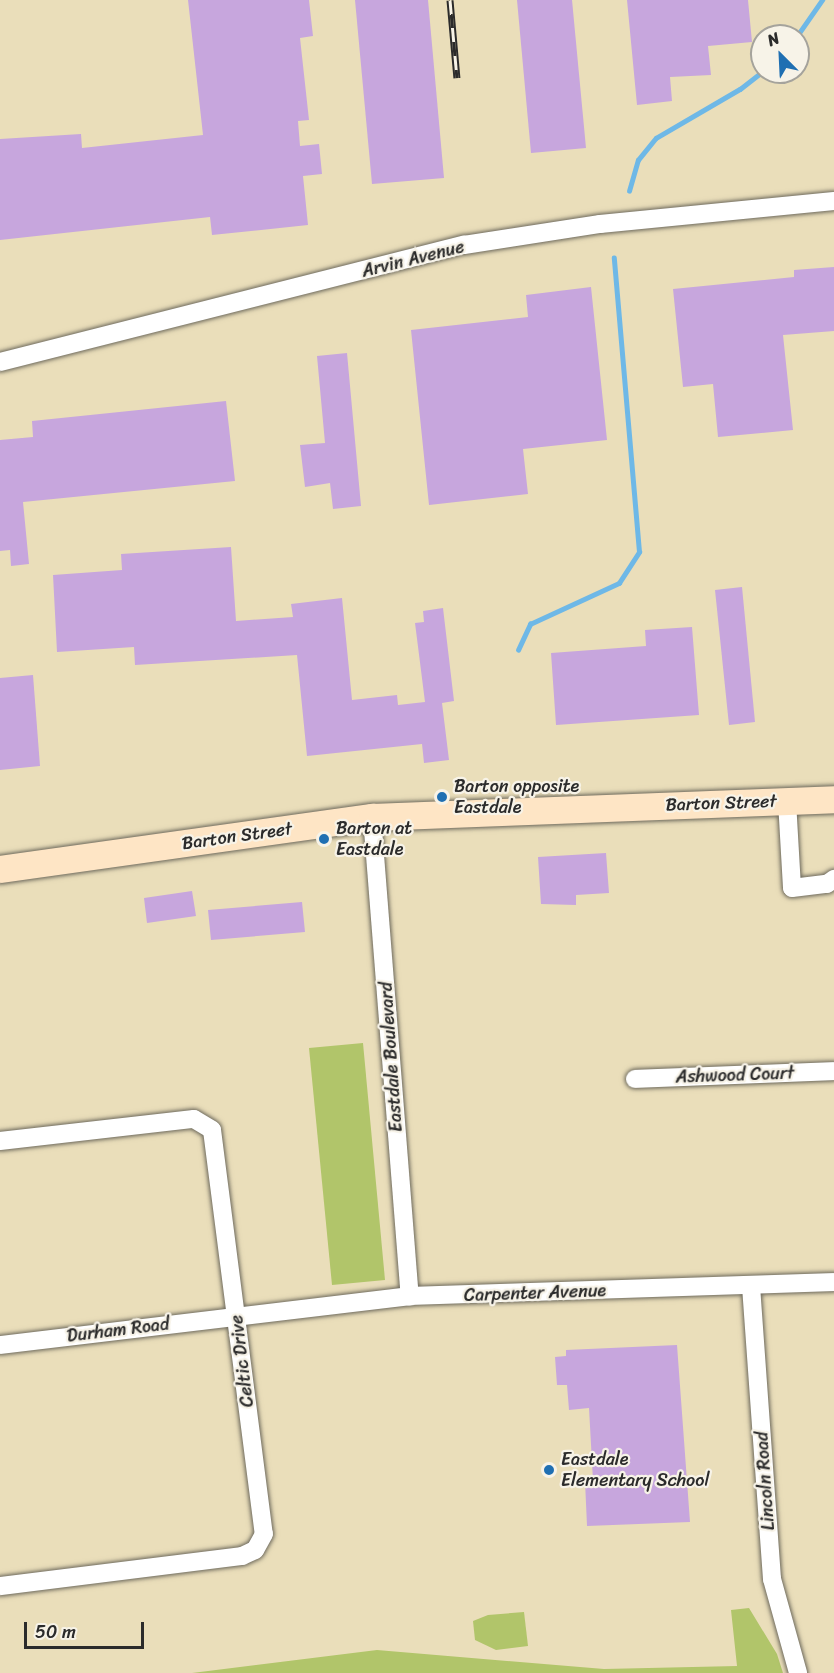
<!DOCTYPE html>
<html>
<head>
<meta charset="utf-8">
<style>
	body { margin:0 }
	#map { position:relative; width:834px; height:1673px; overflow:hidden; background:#eadeba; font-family:Sriracha,sans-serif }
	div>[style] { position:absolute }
	.green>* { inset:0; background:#b1c56a }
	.stream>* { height:4.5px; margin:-2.25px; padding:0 2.25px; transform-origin:2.25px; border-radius:2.25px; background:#6eb8e7 }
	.building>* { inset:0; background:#c7a6dd }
	.roads { filter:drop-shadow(0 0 2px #6e6a5d) drop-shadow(0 0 2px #6e6a5d) }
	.street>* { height:18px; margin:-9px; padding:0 9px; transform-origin:9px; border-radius:9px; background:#fff }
	.secondary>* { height:27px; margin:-13.5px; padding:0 13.5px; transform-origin:13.5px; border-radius:13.5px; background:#fee5c5 }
	.rail>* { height:7px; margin-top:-3.5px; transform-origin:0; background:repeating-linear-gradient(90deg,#f7f3e8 0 14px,#2b2b2b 0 28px); box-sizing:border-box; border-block:2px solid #2b2b2b }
	.dots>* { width:16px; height:16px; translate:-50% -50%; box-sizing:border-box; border:3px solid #f7f3e8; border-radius:50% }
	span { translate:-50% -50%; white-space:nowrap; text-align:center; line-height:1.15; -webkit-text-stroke:4.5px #f7f3e8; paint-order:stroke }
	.street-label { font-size:18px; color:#2b2b2b }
	.poi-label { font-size:18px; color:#2b2b2b }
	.left { translate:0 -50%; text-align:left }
	.north { position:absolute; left:750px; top:24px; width:60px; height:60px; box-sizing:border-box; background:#f7f3e8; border:2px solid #a5a39c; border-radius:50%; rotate:336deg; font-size:16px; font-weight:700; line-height:24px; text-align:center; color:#2b2b2b }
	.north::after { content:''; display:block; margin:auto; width:21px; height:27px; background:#1f6fb2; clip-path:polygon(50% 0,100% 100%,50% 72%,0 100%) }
	.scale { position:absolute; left:24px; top:1622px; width:120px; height:27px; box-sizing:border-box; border:3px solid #2b2b2b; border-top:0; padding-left:8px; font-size:18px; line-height:21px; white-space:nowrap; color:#2b2b2b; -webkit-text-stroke:4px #f7f3e8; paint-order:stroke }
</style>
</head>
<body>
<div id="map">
	<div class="green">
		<i style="clip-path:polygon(363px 1043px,385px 1280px,332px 1285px,309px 1048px)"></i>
		<i style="clip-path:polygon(749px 1608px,777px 1654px,783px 1673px,192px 1673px,377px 1650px,604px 1669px,737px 1666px,731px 1610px)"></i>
		<i style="clip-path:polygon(524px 1612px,528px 1646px,496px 1650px,475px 1640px,473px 1621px,488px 1615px)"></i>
	</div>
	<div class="stream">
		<i style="left:797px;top:36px;width:44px;rotate:-55.2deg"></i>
		<i style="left:629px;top:191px;width:32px;rotate:-74deg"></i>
		<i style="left:638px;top:160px;width:28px;rotate:-51deg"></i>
		<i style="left:656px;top:138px;width:97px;rotate:-30.3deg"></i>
		<i style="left:740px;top:89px;width:28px;rotate:-38deg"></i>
		<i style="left:518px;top:650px;width:29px;rotate:-65deg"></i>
		<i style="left:530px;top:624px;width:98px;rotate:-24.7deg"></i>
		<i style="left:619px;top:583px;width:37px;rotate:-57deg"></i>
		<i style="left:639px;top:552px;width:295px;rotate:-94.9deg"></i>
	</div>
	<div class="building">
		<i style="clip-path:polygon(188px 0,309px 0,313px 36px,300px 38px,309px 120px,298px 121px,300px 146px,319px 144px,322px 174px,303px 176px,308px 225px,212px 235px,210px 217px,0 240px,0 139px,81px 134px,82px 148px,203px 135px)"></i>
		<i style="clip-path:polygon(355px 0,428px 0,444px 178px,372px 184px)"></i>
		<i style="clip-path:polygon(517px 0,572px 0,586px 148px,531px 153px)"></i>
		<i style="clip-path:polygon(627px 0,748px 0,752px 42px,708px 46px,711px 75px,670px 77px,672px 101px,637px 105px)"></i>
		<i style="clip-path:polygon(834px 267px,834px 331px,783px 335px,793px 430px,718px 437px,713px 384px,683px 387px,673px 289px,794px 277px,794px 270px)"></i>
		<i style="clip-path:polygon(591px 287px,607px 440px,523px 449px,528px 494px,429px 505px,411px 330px,528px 317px,526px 295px)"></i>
		<i style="clip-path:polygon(347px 353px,361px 506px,333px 509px,330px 483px,305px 487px,300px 445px,325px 443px,317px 356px)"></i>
		<i style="clip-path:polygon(226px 401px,235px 481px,23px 502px,29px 564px,11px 566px,10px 550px,0 551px,0 440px,33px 437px,32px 421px)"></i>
		<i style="clip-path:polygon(231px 547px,236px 621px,293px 617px,291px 604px,342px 598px,352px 700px,397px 695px,398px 705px,425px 702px,415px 623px,424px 622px,423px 611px,443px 608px,454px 701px,442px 703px,449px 760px,424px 763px,422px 744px,307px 756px,297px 655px,135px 665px,134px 647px,57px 652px,53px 575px,122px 570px,121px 554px)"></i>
		<i style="clip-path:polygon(742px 587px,755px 722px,729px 725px,715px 590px)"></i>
		<i style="clip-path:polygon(692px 627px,699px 715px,556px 725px,551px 653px,646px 646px,645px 630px)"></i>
		<i style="clip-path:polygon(33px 675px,40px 766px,0 770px,0 678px)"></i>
		<i style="clip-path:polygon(606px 853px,609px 893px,576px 895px,576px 905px,541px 904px,538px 857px)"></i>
		<i style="clip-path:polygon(192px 891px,196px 916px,147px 923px,144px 898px)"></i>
		<i style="clip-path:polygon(302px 902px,305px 932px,211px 940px,208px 910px)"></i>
		<i style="clip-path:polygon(677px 1345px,690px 1522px,587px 1526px,585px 1481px,593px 1481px,589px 1408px,569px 1410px,567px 1385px,557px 1385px,555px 1357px,566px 1356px,566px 1350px)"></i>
	</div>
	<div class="roads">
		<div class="street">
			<i style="left:0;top:362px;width:479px;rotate:-14.2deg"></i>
			<i style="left:464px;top:245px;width:138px;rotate:-8.8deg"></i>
			<i style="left:600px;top:224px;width:235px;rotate:-5.6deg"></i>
			<i style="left:787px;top:801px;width:87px;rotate:86.7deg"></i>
			<i style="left:792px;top:888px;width:35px;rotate:-7deg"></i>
			<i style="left:827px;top:884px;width:9px;rotate:-36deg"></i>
			<i style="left:372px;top:817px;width:481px;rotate:85.5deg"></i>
			<i style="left:635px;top:1079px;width:199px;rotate:-2.3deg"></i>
			<i style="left:0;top:1141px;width:195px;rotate:-6.5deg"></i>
			<i style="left:194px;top:1119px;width:21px;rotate:31deg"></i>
			<i style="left:212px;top:1130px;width:407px;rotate:82.7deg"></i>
			<i style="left:264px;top:1534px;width:18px;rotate:119deg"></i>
			<i style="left:255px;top:1550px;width:14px;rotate:155deg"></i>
			<i style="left:242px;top:1556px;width:244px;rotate:172.9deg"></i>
			<i style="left:751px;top:1286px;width:294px;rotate:85.9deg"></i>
			<i style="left:772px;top:1579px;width:98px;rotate:74.5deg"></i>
			<i style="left:0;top:1345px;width:413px;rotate:-6.8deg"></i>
			<i style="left:410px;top:1296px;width:424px;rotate:-1.9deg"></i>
		</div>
		<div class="secondary">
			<i style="left:0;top:869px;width:376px;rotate:-8deg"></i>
			<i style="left:372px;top:817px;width:462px;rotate:-2.2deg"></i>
		</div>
	</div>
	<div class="rail">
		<i style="left:450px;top:0;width:78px;rotate:84.9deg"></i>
	</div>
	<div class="dots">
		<i style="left:442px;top:797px;background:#1f6fb2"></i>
		<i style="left:324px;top:839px;background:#1f6fb2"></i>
		<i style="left:549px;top:1470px;background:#1f6fb2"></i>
	</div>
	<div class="street-label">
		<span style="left:413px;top:259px;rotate:-14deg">Arvin Avenue</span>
		<span style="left:721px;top:803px;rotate:-2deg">Barton Street</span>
		<span style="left:237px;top:836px;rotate:-8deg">Barton Street</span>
		<span style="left:391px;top:1057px;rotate:-94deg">Eastdale Boulevard</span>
		<span style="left:735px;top:1075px;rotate:-2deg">Ashwood Court</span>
		<span style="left:535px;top:1293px;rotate:-2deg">Carpenter Avenue</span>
		<span style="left:118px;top:1330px;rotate:-7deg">Durham Road</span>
		<span style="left:242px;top:1361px;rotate:-97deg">Celtic Drive</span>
		<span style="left:765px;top:1481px;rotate:-94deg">Lincoln Road</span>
	</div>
	<div class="poi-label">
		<span class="left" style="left:454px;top:797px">Barton opposite<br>Eastdale</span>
		<span class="left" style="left:336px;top:839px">Barton at<br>Eastdale</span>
		<span class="left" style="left:561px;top:1470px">Eastdale<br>Elementary School</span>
	</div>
	<div class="north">N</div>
	<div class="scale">50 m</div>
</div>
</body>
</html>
